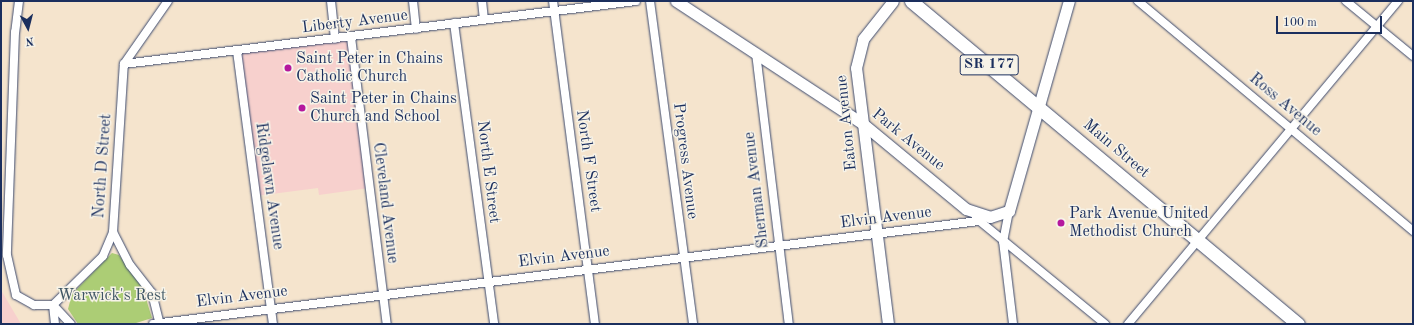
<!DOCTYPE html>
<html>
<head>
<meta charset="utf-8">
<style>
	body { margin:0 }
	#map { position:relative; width:1414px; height:325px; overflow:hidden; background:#f5e4cd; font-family:"Old Standard TT",serif }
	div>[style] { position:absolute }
	.built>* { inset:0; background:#f7d0cd }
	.green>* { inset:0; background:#accd75 }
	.roads { filter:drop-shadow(0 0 1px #3c4a6f) drop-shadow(0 0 1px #3c4a6f) }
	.minor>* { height:8px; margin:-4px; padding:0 4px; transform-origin:4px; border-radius:4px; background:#fff }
	.secondary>* { height:11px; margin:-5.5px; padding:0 5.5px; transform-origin:5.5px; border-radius:5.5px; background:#fff }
	.primary>* { height:13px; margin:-6.5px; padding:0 6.5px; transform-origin:6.5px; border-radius:6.5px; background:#fff }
	.dots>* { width:11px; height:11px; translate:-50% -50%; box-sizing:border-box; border:2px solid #f7f3e8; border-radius:50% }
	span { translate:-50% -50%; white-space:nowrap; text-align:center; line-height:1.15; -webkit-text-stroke:3px #f7f3e8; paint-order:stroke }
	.shield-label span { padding:1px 3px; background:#f7f3e8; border:1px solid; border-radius:3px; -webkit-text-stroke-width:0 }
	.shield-label { font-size:15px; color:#1b2f5e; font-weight:700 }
	.street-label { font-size:16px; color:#1b2f5e }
	.poi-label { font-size:16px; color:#1b2f5e }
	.left { translate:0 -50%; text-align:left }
	.park-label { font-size:16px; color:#3f5664 }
	.frame { position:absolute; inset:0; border:2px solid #1b2f5e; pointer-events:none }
	.north { position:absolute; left:8px; top:8px; width:40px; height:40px; -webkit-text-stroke:3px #f7f3e8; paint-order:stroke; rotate:173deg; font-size:11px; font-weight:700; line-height:16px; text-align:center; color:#1b2f5e }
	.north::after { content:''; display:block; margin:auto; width:14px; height:18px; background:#1b2f5e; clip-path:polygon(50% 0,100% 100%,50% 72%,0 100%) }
	.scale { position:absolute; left:1276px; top:16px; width:106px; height:18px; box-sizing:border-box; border:2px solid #1b2f5e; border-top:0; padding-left:5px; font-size:12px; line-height:14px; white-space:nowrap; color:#1b2f5e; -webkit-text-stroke:3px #f7f3e8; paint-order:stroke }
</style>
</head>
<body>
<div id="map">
	<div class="built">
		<i style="clip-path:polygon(351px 37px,369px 188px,319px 195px,318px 188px,256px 196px,237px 51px)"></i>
		<i style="clip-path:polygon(1px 290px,21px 324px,1px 324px)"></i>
	</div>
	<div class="green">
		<i style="clip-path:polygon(112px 253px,119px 255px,143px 289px,152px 318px,133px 324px,78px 324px,68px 309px,72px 294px)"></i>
	</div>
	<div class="roads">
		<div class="minor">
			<i style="left:19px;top:1px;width:31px;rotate:97deg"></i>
			<i style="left:15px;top:32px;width:223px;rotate:92.1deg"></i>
			<i style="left:7px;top:255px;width:41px;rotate:77.3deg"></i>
			<i style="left:16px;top:295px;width:21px;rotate:29deg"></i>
			<i style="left:34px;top:305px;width:19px"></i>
			<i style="left:53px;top:305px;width:26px;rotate:47deg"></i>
			<i style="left:331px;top:1px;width:38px;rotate:84deg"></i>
			<i style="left:413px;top:1px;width:28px;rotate:84deg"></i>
			<i style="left:482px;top:1px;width:18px;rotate:84deg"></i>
			<i style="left:553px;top:1px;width:326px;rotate:82.6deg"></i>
			<i style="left:650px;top:1px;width:326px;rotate:82.4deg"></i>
			<i style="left:1138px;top:1px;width:359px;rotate:39.9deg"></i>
			<i style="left:1346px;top:1px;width:87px;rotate:39.4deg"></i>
			<i style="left:454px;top:23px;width:304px;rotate:82.4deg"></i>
			<i style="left:351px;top:37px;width:289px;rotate:82.9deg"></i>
			<i style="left:237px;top:51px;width:275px;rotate:82.5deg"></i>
			<i style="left:756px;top:53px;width:273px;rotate:83.1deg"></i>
			<i style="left:124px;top:64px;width:516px;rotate:-7.01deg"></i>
			<i style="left:1009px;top:211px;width:31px;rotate:101deg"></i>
			<i style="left:1003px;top:241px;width:84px;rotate:83.1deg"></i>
			<i style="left:976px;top:218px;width:167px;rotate:39.4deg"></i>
			<i style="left:113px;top:232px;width:37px;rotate:63deg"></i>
			<i style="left:130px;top:265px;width:36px;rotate:52deg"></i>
			<i style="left:152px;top:293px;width:32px;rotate:76deg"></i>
			<i style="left:53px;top:305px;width:70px;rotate:-44.4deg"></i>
			<i style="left:103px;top:256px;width:26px;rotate:-67deg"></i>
			<i style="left:113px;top:232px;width:168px;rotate:-86.3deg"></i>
			<i style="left:124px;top:64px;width:77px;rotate:-55.1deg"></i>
			<i style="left:53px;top:305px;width:19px;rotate:84deg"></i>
			<i style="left:153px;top:324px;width:832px;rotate:-7.11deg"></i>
			<i style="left:1128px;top:324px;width:421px;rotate:-50.1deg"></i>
		</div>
		<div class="secondary">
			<i style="left:676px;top:1px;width:222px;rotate:33.3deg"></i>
			<i style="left:862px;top:123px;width:135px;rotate:39.6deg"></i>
			<i style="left:966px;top:209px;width:25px;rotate:18deg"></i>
			<i style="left:990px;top:217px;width:20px;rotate:-18deg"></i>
			<i style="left:1009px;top:211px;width:218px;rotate:-74.1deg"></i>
			<i style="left:888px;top:324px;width:258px;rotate:-97.1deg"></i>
			<i style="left:856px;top:68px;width:30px;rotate:-76deg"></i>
			<i style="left:863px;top:39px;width:48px;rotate:-51.7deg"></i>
		</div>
		<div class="primary">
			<i style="left:911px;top:1px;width:504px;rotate:39.85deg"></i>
		</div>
	</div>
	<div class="dots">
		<i style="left:288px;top:68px;background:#b5179e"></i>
		<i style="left:302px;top:108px;background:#b5179e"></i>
		<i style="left:1061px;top:223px;background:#b5179e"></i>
	</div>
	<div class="shield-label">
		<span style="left:989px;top:65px">SR 177</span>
	</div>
	<div class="street-label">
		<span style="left:355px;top:22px;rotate:-7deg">Liberty Avenue</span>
		<span style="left:1285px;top:105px;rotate:40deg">Ross Avenue</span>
		<span style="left:847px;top:123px;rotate:-96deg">Eaton Avenue</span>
		<span style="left:908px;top:140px;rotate:39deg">Park Avenue</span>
		<span style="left:1116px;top:149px;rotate:40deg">Main Street</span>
		<span style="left:588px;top:161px;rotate:82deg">North F Street</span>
		<span style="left:685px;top:161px;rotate:83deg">Progress Avenue</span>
		<span style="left:103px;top:166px;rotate:-86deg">North D Street</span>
		<span style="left:488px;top:172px;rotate:83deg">North E Street</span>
		<span style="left:269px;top:186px;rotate:82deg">Ridgelawn Avenue</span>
		<span style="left:757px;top:190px;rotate:-97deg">Sherman Avenue</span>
		<span style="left:385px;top:203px;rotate:83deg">Cleveland Avenue</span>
		<span style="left:886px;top:218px;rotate:-7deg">Elvin Avenue</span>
		<span style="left:564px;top:257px;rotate:-7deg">Elvin Avenue</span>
		<span style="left:242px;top:297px;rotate:-7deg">Elvin Avenue</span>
	</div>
	<div class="poi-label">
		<span class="left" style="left:296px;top:68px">Saint Peter in Chains<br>Catholic Church</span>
		<span class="left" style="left:310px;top:108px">Saint Peter in Chains<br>Church and School</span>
		<span class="left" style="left:1069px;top:223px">Park Avenue United<br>Methodist Church</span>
	</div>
	<div class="park-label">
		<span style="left:112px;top:296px">Warwick's Rest</span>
	</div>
	<div class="frame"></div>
	<div class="north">N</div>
	<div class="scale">100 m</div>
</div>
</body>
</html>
